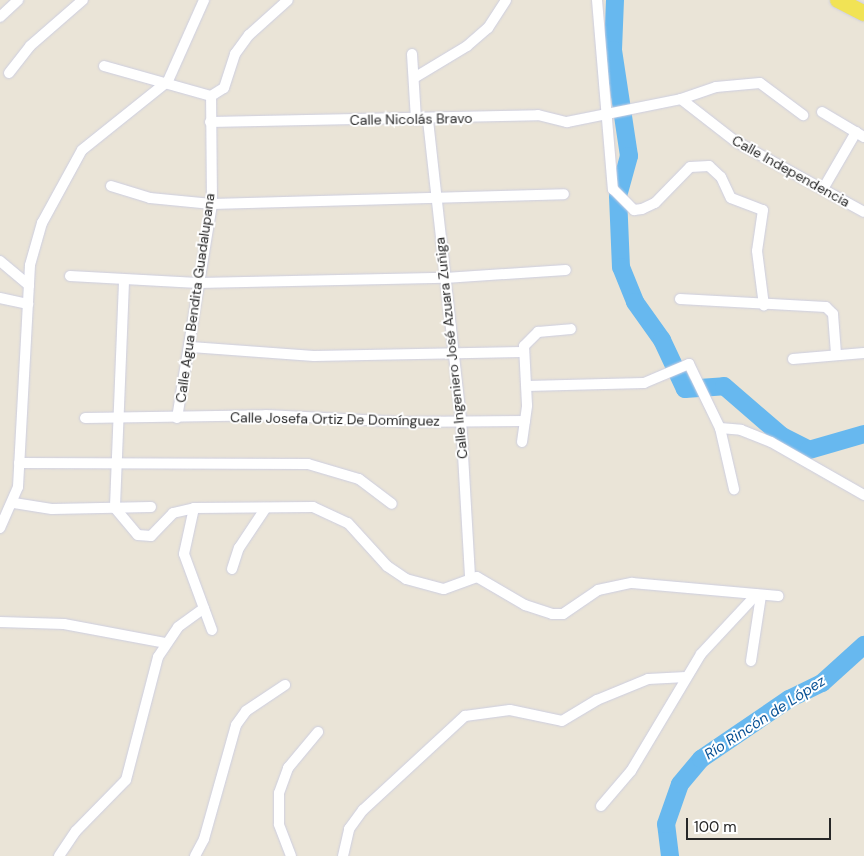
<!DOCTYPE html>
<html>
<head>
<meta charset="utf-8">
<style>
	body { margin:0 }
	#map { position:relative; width:864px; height:856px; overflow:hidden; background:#eae4d7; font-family:"DM Sans",sans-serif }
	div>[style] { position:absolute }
	.river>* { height:18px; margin:-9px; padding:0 9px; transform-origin:9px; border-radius:9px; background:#67b8ef }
	.roads { filter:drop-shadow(0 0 1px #cdcee0) drop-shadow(0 0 1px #cdcee0) }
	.minor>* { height:10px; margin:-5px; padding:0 5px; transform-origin:5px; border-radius:5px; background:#fff }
	.primary>* { height:16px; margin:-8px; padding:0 8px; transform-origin:8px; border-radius:8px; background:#f1e355 }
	span { translate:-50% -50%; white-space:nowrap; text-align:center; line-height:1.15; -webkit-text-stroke:4px #fff; paint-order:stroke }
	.street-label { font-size:14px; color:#272727 }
	.water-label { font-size:15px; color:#0b5396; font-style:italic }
	.scale { position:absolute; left:686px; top:818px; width:145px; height:22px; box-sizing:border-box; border:2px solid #272727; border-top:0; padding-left:6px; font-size:15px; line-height:18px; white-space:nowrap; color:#272727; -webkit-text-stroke:4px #fff; paint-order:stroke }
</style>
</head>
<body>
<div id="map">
	<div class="river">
		<i style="left:615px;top:0;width:50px;rotate:92.3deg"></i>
		<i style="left:613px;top:50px;width:107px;rotate:81.4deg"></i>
		<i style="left:629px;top:156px;width:41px;rotate:105.4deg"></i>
		<i style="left:618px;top:196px;width:71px;rotate:87.6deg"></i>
		<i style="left:621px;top:267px;width:38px;rotate:68deg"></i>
		<i style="left:635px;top:302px;width:47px;rotate:54.6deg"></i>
		<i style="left:662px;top:340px;width:54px;rotate:64.9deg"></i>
		<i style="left:685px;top:389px;width:39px;rotate:-4deg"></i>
		<i style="left:724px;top:386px;width:77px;rotate:40.8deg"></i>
		<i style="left:782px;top:436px;width:30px;rotate:27deg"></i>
		<i style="left:809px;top:450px;width:57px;rotate:-16.2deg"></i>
		<i style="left:670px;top:856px;width:32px;rotate:-97deg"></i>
		<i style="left:666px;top:824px;width:42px;rotate:-70.7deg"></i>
		<i style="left:680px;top:784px;width:33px;rotate:-50deg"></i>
		<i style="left:701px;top:759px;width:107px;rotate:-34.3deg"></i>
		<i style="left:789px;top:699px;width:37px;rotate:-26deg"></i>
		<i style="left:822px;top:683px;width:57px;rotate:-42.1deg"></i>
	</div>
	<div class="roads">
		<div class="minor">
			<i style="left:597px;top:0;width:190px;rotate:85.2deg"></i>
			<i style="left:613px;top:189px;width:30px;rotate:45deg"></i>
			<i style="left:634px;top:210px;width:8px;rotate:-7deg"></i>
			<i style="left:642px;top:209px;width:14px;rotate:-25deg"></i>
			<i style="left:655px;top:203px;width:50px;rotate:-45.8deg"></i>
			<i style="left:690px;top:167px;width:19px;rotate:-3deg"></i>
			<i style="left:709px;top:166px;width:16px;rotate:43deg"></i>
			<i style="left:721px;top:177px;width:23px;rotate:65deg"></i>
			<i style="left:731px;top:198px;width:34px;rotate:21deg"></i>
			<i style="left:763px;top:210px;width:41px;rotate:98.3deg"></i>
			<i style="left:757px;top:251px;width:55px;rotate:82.7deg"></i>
			<i style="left:0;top:17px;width:25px;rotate:-43deg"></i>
			<i style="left:412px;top:54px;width:66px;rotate:86.5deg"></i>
			<i style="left:104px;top:66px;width:111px;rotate:15.7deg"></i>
			<i style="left:9px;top:73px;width:34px;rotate:-52deg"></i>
			<i style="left:30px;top:46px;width:70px;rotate:-41deg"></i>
			<i style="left:414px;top:78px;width:62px;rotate:-31.1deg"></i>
			<i style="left:467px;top:46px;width:28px;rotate:-41deg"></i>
			<i style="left:488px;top:28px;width:33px;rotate:-57deg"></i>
			<i style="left:211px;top:96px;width:15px;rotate:-32deg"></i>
			<i style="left:224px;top:88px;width:36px;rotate:-72deg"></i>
			<i style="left:235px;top:54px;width:24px;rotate:-54deg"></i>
			<i style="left:249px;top:35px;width:52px;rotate:-41.9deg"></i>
			<i style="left:681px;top:99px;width:68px;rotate:37.9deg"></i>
			<i style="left:735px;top:141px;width:147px;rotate:28.8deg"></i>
			<i style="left:822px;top:112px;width:49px;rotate:30.8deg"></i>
			<i style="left:428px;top:120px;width:302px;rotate:83.7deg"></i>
			<i style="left:461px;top:420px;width:156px;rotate:86.7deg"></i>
			<i style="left:210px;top:122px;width:328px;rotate:-1.2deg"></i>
			<i style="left:538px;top:115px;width:30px;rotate:14deg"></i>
			<i style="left:567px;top:122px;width:116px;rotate:-11.4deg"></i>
			<i style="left:681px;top:99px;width:37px;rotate:-19deg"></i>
			<i style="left:716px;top:87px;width:44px;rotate:-5.2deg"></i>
			<i style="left:760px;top:83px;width:54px;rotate:36.7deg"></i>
			<i style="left:111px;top:186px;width:41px;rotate:17.1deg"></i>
			<i style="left:150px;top:198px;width:62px;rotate:5.5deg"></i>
			<i style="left:212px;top:204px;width:352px;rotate:-1.6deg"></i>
			<i style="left:823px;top:189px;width:66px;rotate:-59.9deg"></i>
			<i style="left:0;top:261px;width:38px;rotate:40deg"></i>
			<i style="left:70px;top:276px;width:128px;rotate:3.1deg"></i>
			<i style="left:198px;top:283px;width:247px;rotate:-1.2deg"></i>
			<i style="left:445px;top:278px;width:121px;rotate:-3.8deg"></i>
			<i style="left:124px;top:282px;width:226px;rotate:92.3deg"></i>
			<i style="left:115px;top:508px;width:35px;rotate:50deg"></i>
			<i style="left:138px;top:535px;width:13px;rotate:4deg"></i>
			<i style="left:151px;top:536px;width:32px;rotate:-46deg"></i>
			<i style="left:173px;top:513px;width:22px;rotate:-13deg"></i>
			<i style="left:194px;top:508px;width:119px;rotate:-0.5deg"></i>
			<i style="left:313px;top:507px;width:38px;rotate:25deg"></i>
			<i style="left:348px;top:523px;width:58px;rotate:47.8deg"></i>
			<i style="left:387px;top:566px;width:23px;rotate:34deg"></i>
			<i style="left:406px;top:579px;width:39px;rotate:15deg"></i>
			<i style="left:444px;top:589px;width:35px;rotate:-20deg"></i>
			<i style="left:477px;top:577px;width:56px;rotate:30.3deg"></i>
			<i style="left:525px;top:605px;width:28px;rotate:18deg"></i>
			<i style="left:552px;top:614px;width:11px"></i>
			<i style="left:563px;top:614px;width:42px;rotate:-34.4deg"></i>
			<i style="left:598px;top:590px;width:35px;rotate:-12deg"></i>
			<i style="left:632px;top:583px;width:147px;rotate:5.1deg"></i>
			<i style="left:0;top:298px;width:29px;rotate:12deg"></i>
			<i style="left:680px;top:299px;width:146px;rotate:3.1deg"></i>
			<i style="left:826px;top:307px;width:10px;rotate:45deg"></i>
			<i style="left:833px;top:314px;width:40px;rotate:85.7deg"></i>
			<i style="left:191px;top:347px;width:123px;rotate:4.2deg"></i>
			<i style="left:314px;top:356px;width:208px;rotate:-1.1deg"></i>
			<i style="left:793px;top:359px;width:71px;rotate:-4.8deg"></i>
			<i style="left:527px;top:386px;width:117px;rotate:-1.5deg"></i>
			<i style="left:644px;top:383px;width:49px;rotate:-22.9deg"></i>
			<i style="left:689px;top:364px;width:71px;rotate:64.2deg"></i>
			<i style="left:720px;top:428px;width:21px;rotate:5deg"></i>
			<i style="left:741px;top:430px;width:32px;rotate:22deg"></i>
			<i style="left:771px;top:442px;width:107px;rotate:29.7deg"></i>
			<i style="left:85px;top:418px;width:181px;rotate:-0.9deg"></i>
			<i style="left:266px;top:415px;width:136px;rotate:2.9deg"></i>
			<i style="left:402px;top:422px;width:123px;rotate:-0.5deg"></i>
			<i style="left:177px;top:418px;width:217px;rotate:-80.7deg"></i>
			<i style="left:212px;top:204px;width:108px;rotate:-90.5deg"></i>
			<i style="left:720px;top:428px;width:63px;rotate:77.1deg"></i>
			<i style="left:522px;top:442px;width:37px;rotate:-82deg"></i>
			<i style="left:527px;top:405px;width:59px;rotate:-92.9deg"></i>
			<i style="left:524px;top:346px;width:20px;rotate:-45deg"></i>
			<i style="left:538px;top:332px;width:33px;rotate:-5deg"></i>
			<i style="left:19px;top:463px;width:289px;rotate:0.2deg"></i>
			<i style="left:308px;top:464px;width:53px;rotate:16.4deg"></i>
			<i style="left:359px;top:479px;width:41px;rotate:37.1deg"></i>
			<i style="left:14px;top:503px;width:38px;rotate:9deg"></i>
			<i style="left:52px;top:509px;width:99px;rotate:-1.2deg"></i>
			<i style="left:194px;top:508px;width:47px;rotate:102.3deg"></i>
			<i style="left:184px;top:554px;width:81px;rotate:69.8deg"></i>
			<i style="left:0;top:528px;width:45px;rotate:-66.3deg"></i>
			<i style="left:18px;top:487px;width:222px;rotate:-86.9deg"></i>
			<i style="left:30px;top:265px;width:44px;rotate:-74.1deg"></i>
			<i style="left:42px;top:223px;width:83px;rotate:-61.3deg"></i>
			<i style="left:82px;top:150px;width:110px;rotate:-38.7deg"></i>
			<i style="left:168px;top:81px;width:89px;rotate:-66deg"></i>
			<i style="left:232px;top:569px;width:22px;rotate:-72deg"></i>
			<i style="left:239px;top:548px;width:47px;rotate:-56.3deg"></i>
			<i style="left:0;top:622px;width:64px;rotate:1.8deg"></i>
			<i style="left:64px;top:624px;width:104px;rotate:10.6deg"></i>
			<i style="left:751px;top:661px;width:66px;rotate:-81.3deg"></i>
			<i style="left:601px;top:806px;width:46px;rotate:-49.4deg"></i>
			<i style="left:631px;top:771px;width:136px;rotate:-59.1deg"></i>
			<i style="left:701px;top:654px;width:81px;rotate:-47deg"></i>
			<i style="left:59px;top:856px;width:30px;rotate:-56deg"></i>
			<i style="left:76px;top:831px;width:71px;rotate:-45.6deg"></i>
			<i style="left:126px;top:780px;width:127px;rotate:-75.4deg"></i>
			<i style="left:158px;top:657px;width:36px;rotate:-56deg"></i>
			<i style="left:178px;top:627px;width:32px;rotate:-36deg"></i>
			<i style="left:195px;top:856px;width:19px;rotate:-62deg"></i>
			<i style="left:204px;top:839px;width:118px;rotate:-74.3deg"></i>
			<i style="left:236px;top:725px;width:17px;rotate:-54deg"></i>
			<i style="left:246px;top:711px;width:47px;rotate:-33.7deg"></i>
			<i style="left:291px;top:856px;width:34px;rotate:-111deg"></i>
			<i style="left:279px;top:824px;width:31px;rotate:-90deg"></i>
			<i style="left:279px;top:793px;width:27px;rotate:-70deg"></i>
			<i style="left:288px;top:768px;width:47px;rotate:-50.2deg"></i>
			<i style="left:343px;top:856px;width:28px;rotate:-77deg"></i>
			<i style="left:349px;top:829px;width:24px;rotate:-54deg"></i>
			<i style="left:363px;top:810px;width:139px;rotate:-42.7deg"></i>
			<i style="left:465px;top:716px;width:45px;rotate:-7.6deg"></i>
			<i style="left:510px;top:710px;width:53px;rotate:11.9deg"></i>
			<i style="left:562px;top:721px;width:41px;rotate:-31deg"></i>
			<i style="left:597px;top:700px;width:55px;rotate:-22.4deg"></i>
			<i style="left:648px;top:679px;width:38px;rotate:-3deg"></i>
		</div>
		<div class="primary">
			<i style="left:838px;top:0;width:29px;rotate:27deg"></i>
		</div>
	</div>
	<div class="street-label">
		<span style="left:411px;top:119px;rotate:-1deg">Calle Nicolás Bravo</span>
		<span style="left:791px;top:171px;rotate:29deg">Calle Independencia</span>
		<span style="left:195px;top:298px;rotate:-82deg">Calle Agua Bendita Guadalupana</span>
		<span style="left:451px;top:348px;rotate:-96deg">Calle Ingeniero José Azuara Zuñiga</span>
		<span style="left:335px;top:419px;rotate:1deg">Calle Josefa Ortiz De Domínguez</span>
	</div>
	<div class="water-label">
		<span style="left:765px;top:718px;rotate:-33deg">Río Rincón de López</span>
	</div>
	<div class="scale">100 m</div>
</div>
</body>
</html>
